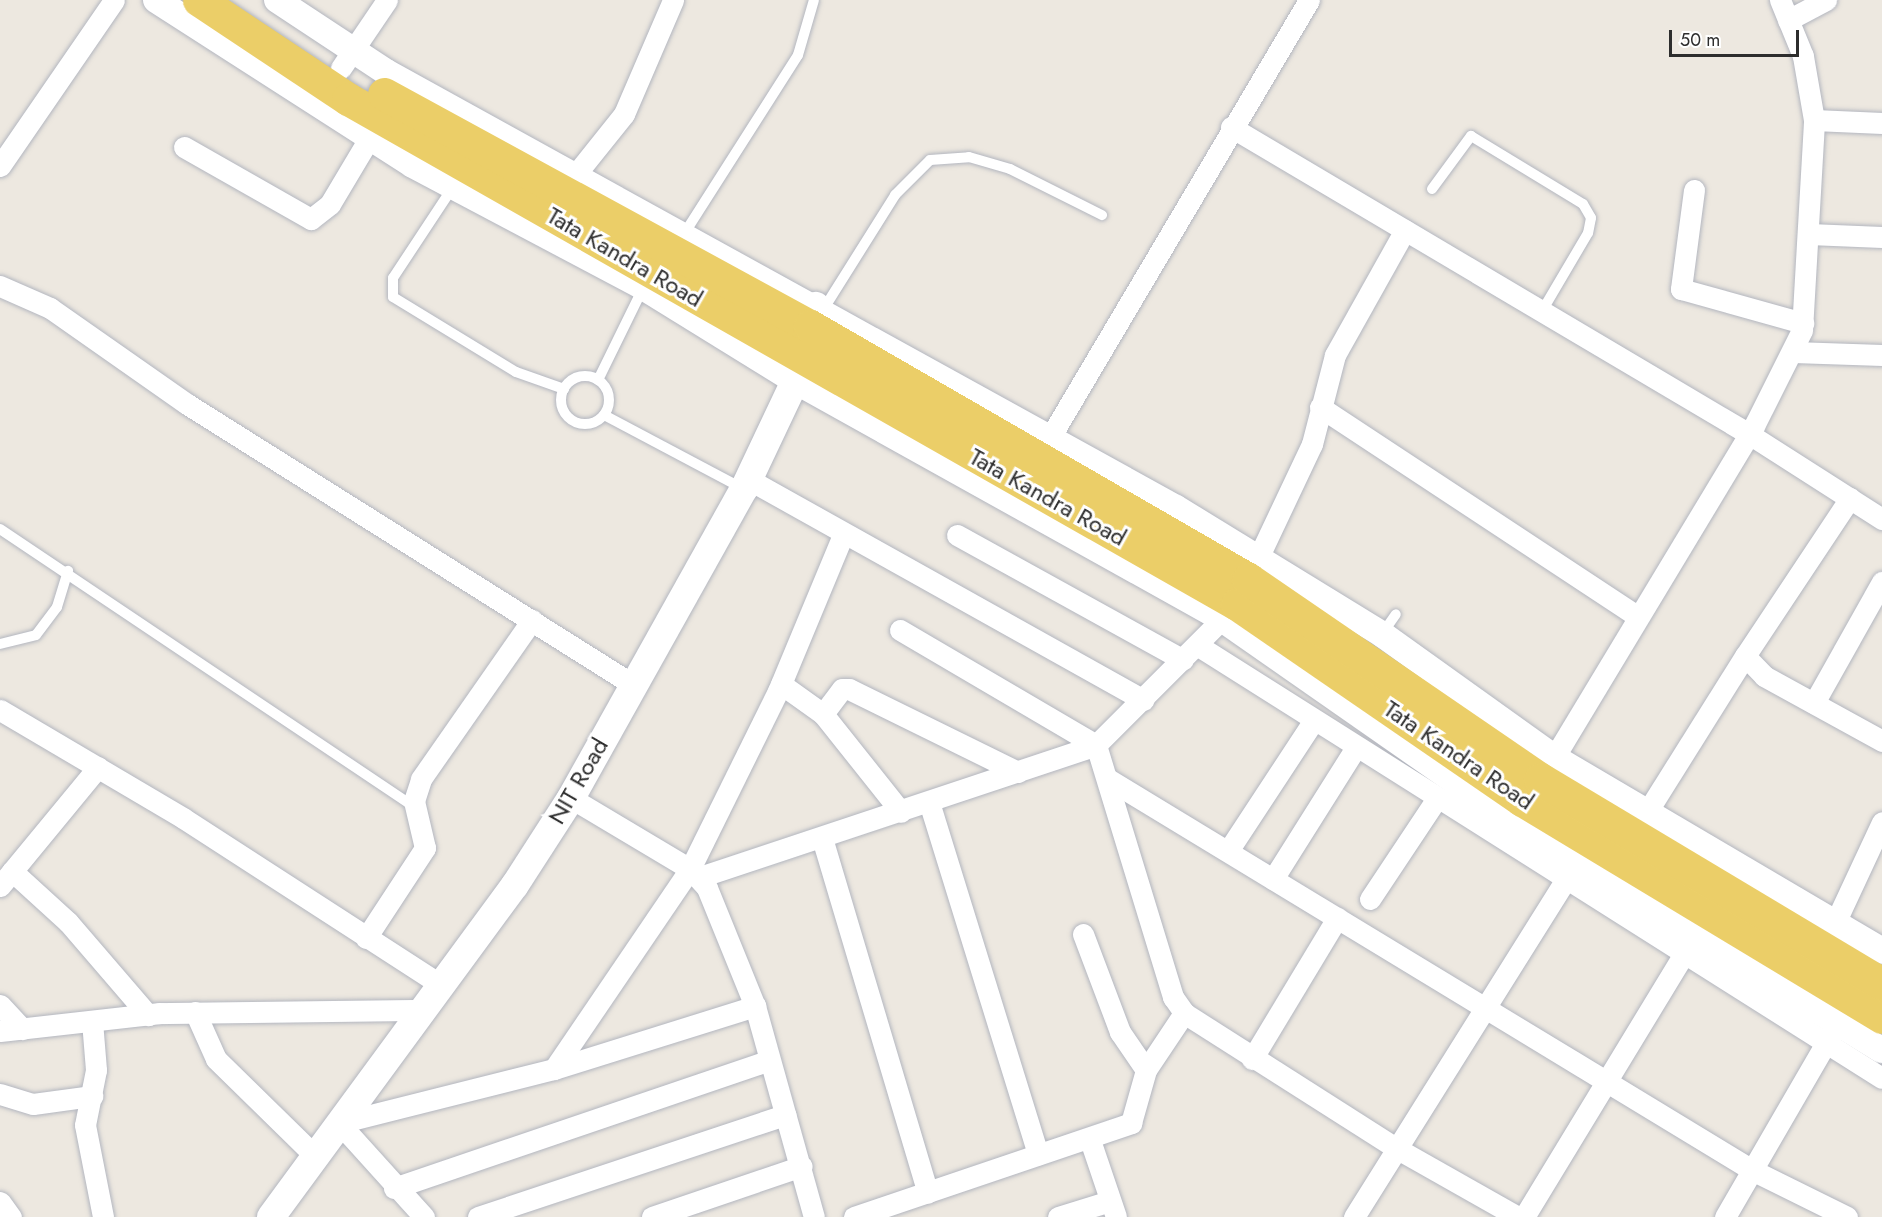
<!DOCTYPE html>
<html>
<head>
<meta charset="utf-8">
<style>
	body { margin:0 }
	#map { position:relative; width:1882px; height:1217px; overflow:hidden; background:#ede8e0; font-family:Jost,sans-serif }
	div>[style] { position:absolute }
	.roads { filter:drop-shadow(0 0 2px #b3b6bf) drop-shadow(0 0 2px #b3b6bf) }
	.service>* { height:10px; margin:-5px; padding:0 5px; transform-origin:5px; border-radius:5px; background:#fff }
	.service>.ring { margin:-5px; padding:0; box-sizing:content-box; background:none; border:10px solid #fff; border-radius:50% }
	.minor>* { height:21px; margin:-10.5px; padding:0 10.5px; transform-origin:10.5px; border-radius:10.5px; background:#fff }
	.tertiary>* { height:26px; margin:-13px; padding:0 13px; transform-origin:13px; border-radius:13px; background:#fff }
	.secondary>* { height:28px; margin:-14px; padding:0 14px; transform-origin:14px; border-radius:14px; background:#fff }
	.primary>* { height:33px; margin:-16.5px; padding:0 16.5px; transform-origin:16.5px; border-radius:16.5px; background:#ebce68 }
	span { translate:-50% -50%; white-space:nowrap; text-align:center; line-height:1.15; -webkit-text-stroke:6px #fff; paint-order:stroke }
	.street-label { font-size:24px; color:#2d2d2d }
	.scale { position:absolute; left:1669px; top:30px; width:130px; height:27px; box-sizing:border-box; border:3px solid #2d2d2d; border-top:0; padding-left:8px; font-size:18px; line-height:21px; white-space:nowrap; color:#2d2d2d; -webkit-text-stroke:4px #fff; paint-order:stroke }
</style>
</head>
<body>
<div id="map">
	<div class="roads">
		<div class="service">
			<i style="left:453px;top:187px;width:109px;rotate:123.4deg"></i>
			<i style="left:393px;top:278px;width:19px;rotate:90deg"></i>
			<i style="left:393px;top:297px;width:144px;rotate:31.4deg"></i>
			<i style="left:516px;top:372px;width:51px;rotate:19.5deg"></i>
			<i style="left:1432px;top:189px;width:66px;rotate:-53.7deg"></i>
			<i style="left:1471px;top:136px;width:131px;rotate:31.3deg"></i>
			<i style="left:1583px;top:204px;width:16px;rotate:60deg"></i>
			<i style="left:1591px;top:218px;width:15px;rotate:101deg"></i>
			<i style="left:1588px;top:233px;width:91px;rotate:120.5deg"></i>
			<i style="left:684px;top:234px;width:212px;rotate:-57.5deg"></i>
			<i style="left:798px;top:55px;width:57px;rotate:-73.8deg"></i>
			<i style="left:823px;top:310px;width:136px;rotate:-57.9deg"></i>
			<i style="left:895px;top:195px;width:49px;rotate:-45deg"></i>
			<i style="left:930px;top:160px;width:39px;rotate:-4deg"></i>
			<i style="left:969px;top:157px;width:43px;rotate:16.3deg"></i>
			<i style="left:1010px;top:169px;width:103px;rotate:26.6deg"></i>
			<i class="ring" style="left:561px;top:376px;width:38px;height:38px"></i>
			<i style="left:598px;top:380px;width:105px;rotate:-63.9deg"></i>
			<i style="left:604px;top:415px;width:156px;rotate:27.9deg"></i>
			<i style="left:0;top:529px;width:501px;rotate:33.85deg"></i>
			<i style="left:1382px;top:634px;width:24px;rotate:-55deg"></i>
			<i style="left:0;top:644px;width:37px;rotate:-14deg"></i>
			<i style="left:36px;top:635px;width:35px;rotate:-53deg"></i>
			<i style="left:57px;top:607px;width:38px;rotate:-73deg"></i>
		</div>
		<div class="minor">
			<i style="left:1788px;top:20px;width:43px;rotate:-27.8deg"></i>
			<i style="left:341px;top:68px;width:82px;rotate:-55.9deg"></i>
			<i style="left:1814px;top:120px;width:68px;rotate:2.5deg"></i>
			<i style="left:1231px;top:127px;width:602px;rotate:30.65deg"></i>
			<i style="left:1749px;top:434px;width:158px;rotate:32.6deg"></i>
			<i style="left:184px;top:147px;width:146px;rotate:29.6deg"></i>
			<i style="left:311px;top:219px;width:24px;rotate:-38deg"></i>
			<i style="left:330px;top:204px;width:78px;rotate:-59.2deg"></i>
			<i style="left:0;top:166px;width:201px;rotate:-55.5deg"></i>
			<i style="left:576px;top:174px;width:77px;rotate:-51.3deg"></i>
			<i style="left:624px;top:114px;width:124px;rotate:-66.7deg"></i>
			<i style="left:1694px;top:190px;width:100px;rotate:97.5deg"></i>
			<i style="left:1681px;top:289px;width:127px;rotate:15.6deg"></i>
			<i style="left:1809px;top:234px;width:73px;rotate:2.4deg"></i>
			<i style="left:0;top:286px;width:55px;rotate:23.7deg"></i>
			<i style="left:50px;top:308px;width:167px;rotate:35deg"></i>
			<i style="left:187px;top:404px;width:526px;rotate:32.18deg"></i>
			<i style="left:1793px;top:352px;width:89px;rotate:1.9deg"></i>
			<i style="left:1320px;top:407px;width:381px;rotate:33.4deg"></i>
			<i style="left:1042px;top:451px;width:524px;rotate:-59.37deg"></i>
			<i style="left:748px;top:479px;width:453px;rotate:29.2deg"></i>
			<i style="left:1850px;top:498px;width:190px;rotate:123.6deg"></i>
			<i style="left:1745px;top:656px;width:28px;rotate:46deg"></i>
			<i style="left:1764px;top:676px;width:135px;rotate:28.8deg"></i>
			<i style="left:957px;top:535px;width:258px;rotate:28.9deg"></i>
			<i style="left:1251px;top:573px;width:143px;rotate:-64.7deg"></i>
			<i style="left:1312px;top:444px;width:92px;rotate:-75.5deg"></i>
			<i style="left:1335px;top:355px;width:143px;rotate:-60.8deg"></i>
			<i style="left:900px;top:630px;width:227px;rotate:30.4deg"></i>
			<i style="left:1096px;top:745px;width:264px;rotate:73deg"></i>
			<i style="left:1173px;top:997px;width:19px;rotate:55deg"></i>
			<i style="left:1184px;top:1013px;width:251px;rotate:32.5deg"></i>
			<i style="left:1396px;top:1148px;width:140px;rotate:29.5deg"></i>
			<i style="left:1197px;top:645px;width:810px;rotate:32.3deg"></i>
			<i style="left:781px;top:684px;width:52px;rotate:35.5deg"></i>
			<i style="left:823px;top:714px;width:31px;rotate:-53deg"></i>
			<i style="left:842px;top:689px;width:7px"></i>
			<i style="left:849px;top:689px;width:188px;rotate:26.2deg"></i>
			<i style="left:1814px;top:703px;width:139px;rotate:-60.7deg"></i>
			<i style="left:0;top:710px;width:212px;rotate:30.5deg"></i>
			<i style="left:183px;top:818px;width:307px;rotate:32.9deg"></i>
			<i style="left:823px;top:714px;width:125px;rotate:51.5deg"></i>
			<i style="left:1546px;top:771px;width:403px;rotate:-58.9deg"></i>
			<i style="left:1754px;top:426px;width:107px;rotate:-63.4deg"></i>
			<i style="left:1802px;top:330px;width:210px;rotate:-86.7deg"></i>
			<i style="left:1814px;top:120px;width:65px;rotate:-99.8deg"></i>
			<i style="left:1803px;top:56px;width:61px;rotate:-112.3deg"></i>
			<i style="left:1108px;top:779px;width:753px;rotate:31.26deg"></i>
			<i style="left:1752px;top:1170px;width:106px;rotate:26.3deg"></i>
			<i style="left:571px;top:798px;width:139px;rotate:30.8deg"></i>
			<i style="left:690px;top:869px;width:25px;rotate:48deg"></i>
			<i style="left:707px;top:888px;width:127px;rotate:67.9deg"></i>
			<i style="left:755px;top:1006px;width:219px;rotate:74.4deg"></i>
			<i style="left:929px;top:802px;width:369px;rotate:72.8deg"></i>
			<i style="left:1647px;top:812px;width:184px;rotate:-57.9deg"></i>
			<i style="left:822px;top:838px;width:370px;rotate:73.4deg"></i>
			<i style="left:1228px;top:851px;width:157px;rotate:-56.7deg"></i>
			<i style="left:12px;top:871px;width:76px;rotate:42.3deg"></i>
			<i style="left:68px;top:922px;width:123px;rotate:49.3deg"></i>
			<i style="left:700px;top:877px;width:417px;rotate:-18.4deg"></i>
			<i style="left:1096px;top:745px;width:194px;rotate:-45deg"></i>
			<i style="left:1273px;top:879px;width:156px;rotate:-57.8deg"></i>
			<i style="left:0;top:886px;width:154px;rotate:-50.5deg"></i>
			<i style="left:1370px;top:899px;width:121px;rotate:-56.4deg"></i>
			<i style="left:1835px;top:923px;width:111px;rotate:-65deg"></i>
			<i style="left:1083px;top:934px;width:105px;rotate:69.3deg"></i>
			<i style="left:1120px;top:1032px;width:46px;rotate:55.6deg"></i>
			<i style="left:366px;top:938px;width:108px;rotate:-56.8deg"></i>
			<i style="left:425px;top:848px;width:48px;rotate:-103.2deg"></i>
			<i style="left:414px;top:801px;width:23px;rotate:-72deg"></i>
			<i style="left:421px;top:779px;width:194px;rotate:-55.1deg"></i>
			<i style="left:0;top:1005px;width:33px;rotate:47deg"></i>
			<i style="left:195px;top:1012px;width:51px;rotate:65.9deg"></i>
			<i style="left:216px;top:1059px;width:139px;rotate:44.4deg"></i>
			<i style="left:92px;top:1021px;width:49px;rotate:85.3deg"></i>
			<i style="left:96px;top:1070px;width:56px;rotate:101.3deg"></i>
			<i style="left:85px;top:1125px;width:94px;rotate:78.9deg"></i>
			<i style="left:0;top:1031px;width:161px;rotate:-6.4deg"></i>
			<i style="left:160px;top:1013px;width:263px;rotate:-0.7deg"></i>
			<i style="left:1252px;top:1059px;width:165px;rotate:-58.9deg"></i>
			<i style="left:554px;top:1069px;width:242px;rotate:-55.8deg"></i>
			<i style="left:690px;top:869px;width:199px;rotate:-63.7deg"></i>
			<i style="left:778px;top:691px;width:169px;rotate:-67.4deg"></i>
			<i style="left:0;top:1094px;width:34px;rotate:17deg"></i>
			<i style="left:33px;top:1104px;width:60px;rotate:-7.7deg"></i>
			<i style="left:1090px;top:1140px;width:81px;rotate:71.3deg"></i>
			<i style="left:394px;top:1188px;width:396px;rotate:-18.8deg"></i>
			<i style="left:0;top:1202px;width:19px;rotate:54deg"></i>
			<i style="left:424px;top:1217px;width:127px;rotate:-132.1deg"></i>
			<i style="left:339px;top:1123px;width:222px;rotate:-14.1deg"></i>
			<i style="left:554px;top:1069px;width:211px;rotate:-17.4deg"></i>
			<i style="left:478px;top:1217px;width:324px;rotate:-18.4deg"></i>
			<i style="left:652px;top:1217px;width:158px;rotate:-18.8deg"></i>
			<i style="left:854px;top:1217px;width:293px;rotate:-18.7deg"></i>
			<i style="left:1131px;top:1123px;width:55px;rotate:-74.2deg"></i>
			<i style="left:1146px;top:1070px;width:69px;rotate:-56.3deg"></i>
			<i style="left:1058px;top:1217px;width:54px;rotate:-17.1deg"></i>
			<i style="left:1354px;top:1217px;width:411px;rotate:-57.9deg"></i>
			<i style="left:1524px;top:1217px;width:308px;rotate:-58.7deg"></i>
			<i style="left:1725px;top:1217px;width:215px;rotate:-59.9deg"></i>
		</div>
		<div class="tertiary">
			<i style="left:156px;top:0;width:305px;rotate:32.7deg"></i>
			<i style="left:413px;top:165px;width:260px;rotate:27.9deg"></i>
			<i style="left:643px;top:287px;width:179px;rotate:31.7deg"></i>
			<i style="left:795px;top:381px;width:489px;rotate:29.1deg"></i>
			<i style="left:1222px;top:619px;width:356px;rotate:34.9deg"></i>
			<i style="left:1514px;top:823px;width:432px;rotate:31.7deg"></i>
			<i style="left:277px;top:0;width:131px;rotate:33.4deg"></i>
			<i style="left:386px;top:72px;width:902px;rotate:28.89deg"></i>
			<i style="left:1176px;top:508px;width:243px;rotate:31.5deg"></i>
			<i style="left:1383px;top:635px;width:211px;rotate:35.6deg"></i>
			<i style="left:1555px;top:758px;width:380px;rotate:30.5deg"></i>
		</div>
		<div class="secondary">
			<i style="left:271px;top:1217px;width:412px;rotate:-53.7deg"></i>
			<i style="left:515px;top:885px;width:103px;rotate:-57.2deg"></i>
			<i style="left:571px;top:798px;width:354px;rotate:-60.8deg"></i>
			<i style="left:744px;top:489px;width:119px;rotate:-64.7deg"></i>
			<i style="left:795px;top:381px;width:78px;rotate:-74.4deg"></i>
		</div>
		<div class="primary">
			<i style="left:199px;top:0;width:179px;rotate:33.6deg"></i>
			<i style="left:348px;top:99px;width:1022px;rotate:29.6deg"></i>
			<i style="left:1237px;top:604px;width:346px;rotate:34.5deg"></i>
			<i style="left:1522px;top:800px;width:420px;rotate:31.1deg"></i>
			<i style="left:384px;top:94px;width:485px;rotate:28.6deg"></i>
			<i style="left:810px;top:326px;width:506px;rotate:30.01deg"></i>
			<i style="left:1248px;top:579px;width:354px;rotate:34.4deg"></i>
			<i style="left:1540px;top:779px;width:399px;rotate:30.9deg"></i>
		</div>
	</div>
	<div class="street-label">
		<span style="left:625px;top:257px;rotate:30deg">Tata Kandra Road</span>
		<span style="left:1048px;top:497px;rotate:29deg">Tata Kandra Road</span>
		<span style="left:1459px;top:755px;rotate:34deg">Tata Kandra Road</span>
		<span style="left:578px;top:781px;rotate:-60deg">NIT Road</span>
	</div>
	<div class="scale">50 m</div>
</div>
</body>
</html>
